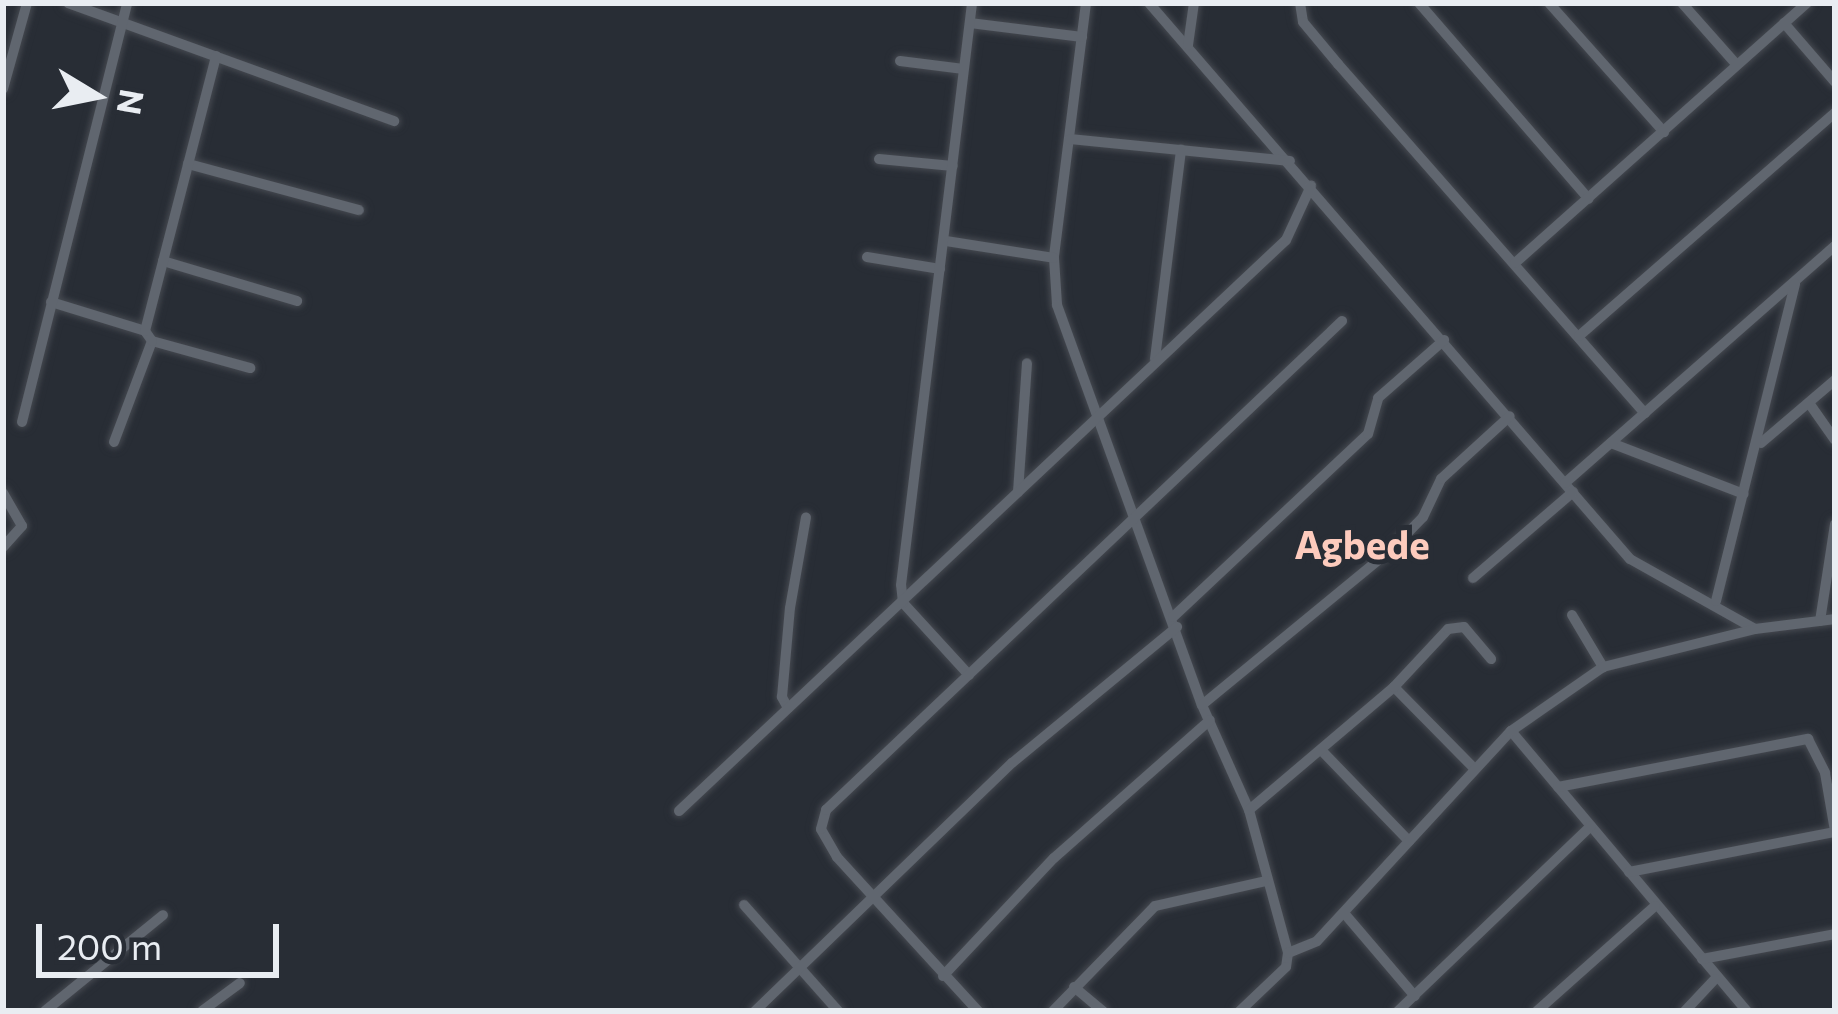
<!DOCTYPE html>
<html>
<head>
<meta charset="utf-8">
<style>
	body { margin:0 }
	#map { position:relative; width:1838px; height:1014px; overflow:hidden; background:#282d35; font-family:Commissioner,sans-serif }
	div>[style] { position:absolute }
	.roads { filter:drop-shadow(0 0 3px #454950) drop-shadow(0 0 3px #454950) }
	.minor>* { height:10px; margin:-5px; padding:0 5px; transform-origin:5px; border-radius:5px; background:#60666f }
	span { translate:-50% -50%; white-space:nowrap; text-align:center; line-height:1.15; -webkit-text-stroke:10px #282d35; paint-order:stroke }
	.quarter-label { font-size:39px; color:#fdcbbd; font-weight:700 }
	.frame { position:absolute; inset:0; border:6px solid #e9edf2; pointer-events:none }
	.north { position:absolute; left:36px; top:36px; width:120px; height:120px; -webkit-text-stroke:9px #282d35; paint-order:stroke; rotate:100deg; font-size:33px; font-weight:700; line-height:48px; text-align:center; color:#e9edf2 }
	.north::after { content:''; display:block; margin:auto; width:42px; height:54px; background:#e9edf2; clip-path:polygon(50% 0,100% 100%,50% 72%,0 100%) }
	.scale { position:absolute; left:36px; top:924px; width:243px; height:54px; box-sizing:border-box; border:6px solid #e9edf2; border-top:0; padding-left:15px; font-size:36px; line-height:42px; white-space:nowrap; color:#e9edf2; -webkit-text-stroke:9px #282d35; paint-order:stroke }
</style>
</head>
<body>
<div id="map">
	<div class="roads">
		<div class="minor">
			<i style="left:68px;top:3px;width:347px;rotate:19.9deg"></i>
			<i style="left:1086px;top:3px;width:257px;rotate:97.2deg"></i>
			<i style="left:1054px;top:258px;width:47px;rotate:86.3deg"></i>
			<i style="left:1057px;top:305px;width:425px;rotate:70.1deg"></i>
			<i style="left:1202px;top:705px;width:115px;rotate:65.9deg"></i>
			<i style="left:1249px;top:810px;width:148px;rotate:74.7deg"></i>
			<i style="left:1288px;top:953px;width:14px;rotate:98deg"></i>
			<i style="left:1286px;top:967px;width:64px;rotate:136.3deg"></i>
			<i style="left:1149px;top:3px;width:735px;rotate:49.14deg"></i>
			<i style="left:1630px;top:559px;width:143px;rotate:29.2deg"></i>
			<i style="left:1300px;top:3px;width:19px;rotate:81deg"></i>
			<i style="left:1303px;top:22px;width:55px;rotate:50.2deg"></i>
			<i style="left:1338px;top:64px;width:465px;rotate:48.7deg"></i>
			<i style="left:1419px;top:3px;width:259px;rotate:49.1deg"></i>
			<i style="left:1549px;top:3px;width:173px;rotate:48.3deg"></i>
			<i style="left:1682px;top:3px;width:81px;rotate:48.5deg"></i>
			<i style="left:970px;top:23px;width:113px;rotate:7.1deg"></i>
			<i style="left:1784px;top:23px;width:78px;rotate:49.2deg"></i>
			<i style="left:1188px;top:45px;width:42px;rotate:-81.9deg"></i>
			<i style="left:900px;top:61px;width:64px;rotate:7.2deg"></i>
			<i style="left:3px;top:89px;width:89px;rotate:-74.4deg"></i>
			<i style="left:1070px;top:139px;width:221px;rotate:5.7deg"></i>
			<i style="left:879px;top:159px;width:74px;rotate:5.4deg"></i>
			<i style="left:188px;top:164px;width:177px;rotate:15.1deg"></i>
			<i style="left:946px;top:241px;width:109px;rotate:8.9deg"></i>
			<i style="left:867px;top:257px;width:74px;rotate:9.3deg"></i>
			<i style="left:163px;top:261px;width:140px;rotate:16.6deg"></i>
			<i style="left:1515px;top:263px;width:391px;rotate:-41.7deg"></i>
			<i style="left:51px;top:302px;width:98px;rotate:17.1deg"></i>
			<i style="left:1579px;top:336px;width:340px;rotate:-41.1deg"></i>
			<i style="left:152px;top:341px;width:102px;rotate:15.4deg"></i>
			<i style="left:1155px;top:359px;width:211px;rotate:-82.9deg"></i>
			<i style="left:1809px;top:403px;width:45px;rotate:54.9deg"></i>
			<i style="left:22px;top:422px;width:432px;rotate:-75.9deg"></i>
			<i style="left:114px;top:442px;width:108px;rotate:-69.4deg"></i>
			<i style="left:152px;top:341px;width:12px;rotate:-125deg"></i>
			<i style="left:145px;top:331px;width:284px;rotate:-75.5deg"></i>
			<i style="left:1611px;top:443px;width:142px;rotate:21deg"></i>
			<i style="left:1761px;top:443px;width:97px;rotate:-40.4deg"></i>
			<i style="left:1565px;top:483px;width:359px;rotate:-41.3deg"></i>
			<i style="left:1018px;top:492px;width:129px;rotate:-86deg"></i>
			<i style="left:3px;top:493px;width:38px;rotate:60deg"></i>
			<i style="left:22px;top:526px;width:28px;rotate:132deg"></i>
			<i style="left:1473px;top:578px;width:132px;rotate:-40.7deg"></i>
			<i style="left:1716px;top:601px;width:327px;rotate:-76deg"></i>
			<i style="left:1572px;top:615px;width:61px;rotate:59.2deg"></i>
			<i style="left:1173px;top:617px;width:267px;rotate:-43.2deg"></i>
			<i style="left:1368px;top:434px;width:37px;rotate:-74deg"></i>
			<i style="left:1378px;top:398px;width:88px;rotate:-41.3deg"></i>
			<i style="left:1820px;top:621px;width:98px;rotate:-81.2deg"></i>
			<i style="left:969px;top:675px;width:98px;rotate:-132.5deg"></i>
			<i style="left:903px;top:603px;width:18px;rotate:-96deg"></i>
			<i style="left:901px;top:585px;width:586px;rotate:-83.04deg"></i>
			<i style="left:1394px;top:687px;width:114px;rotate:45.4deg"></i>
			<i style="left:1202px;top:705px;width:247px;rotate:-39.4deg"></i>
			<i style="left:1393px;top:548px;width:43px;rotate:-45.9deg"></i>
			<i style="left:1423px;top:517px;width:42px;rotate:-64.7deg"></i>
			<i style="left:1441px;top:479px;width:93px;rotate:-42.4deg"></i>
			<i style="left:788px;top:708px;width:13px;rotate:-119deg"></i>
			<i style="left:782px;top:697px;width:89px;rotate:-84.9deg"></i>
			<i style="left:790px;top:608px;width:92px;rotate:-80deg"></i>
			<i style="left:1511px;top:731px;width:366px;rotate:49.9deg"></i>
			<i style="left:1323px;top:752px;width:124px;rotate:46deg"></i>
			<i style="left:1558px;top:787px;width:255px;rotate:-10.9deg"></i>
			<i style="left:1808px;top:739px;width:38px;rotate:63deg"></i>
			<i style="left:1825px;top:773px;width:59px;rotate:80.2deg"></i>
			<i style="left:1249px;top:810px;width:190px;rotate:-40.3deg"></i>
			<i style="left:1394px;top:687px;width:79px;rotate:-47deg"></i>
			<i style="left:1448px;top:629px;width:16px;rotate:-7deg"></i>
			<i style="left:1464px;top:627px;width:42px;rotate:49.8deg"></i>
			<i style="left:679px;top:811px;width:833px;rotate:-43.25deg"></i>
			<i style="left:1286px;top:240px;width:60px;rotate:-65.2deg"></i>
			<i style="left:1629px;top:872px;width:210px;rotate:-11deg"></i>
			<i style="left:744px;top:905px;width:142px;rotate:48.4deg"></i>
			<i style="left:1344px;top:913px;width:109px;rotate:49.5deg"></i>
			<i style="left:1288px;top:953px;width:31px;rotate:-22deg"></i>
			<i style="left:1317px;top:941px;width:286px;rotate:-47.3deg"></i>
			<i style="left:1511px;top:731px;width:112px;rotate:-34.8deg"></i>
			<i style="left:1603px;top:667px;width:157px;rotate:-14deg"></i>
			<i style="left:1755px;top:629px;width:81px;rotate:-7.1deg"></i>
			<i style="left:1702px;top:959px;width:135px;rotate:-10.6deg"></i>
			<i style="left:943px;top:976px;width:162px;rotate:-46.8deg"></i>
			<i style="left:1054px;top:858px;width:208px;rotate:-41.5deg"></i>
			<i style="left:1074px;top:987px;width:38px;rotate:40deg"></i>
			<i style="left:45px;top:1011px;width:152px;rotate:-39.1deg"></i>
			<i style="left:202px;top:1011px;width:47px;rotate:-36.4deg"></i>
			<i style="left:755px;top:1011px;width:357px;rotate:-44deg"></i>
			<i style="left:1012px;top:763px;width:214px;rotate:-39.5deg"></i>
			<i style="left:978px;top:1011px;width:209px;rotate:-132.5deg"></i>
			<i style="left:837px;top:857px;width:32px;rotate:-120deg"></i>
			<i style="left:821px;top:829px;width:20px;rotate:-75deg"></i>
			<i style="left:826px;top:810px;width:711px;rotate:-43.46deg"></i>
			<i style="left:1053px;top:1011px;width:146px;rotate:-45.8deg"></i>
			<i style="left:1155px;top:906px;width:114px;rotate:-12.7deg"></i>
			<i style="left:1398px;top:1011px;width:267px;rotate:-43.8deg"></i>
			<i style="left:1537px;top:1011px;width:158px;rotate:-41.7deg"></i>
			<i style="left:1685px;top:1011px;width:44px;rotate:-46.8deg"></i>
		</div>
	</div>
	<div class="quarter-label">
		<span style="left:1362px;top:543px">Agbede</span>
	</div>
	<div class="frame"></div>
	<div class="north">N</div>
	<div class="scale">200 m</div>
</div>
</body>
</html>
